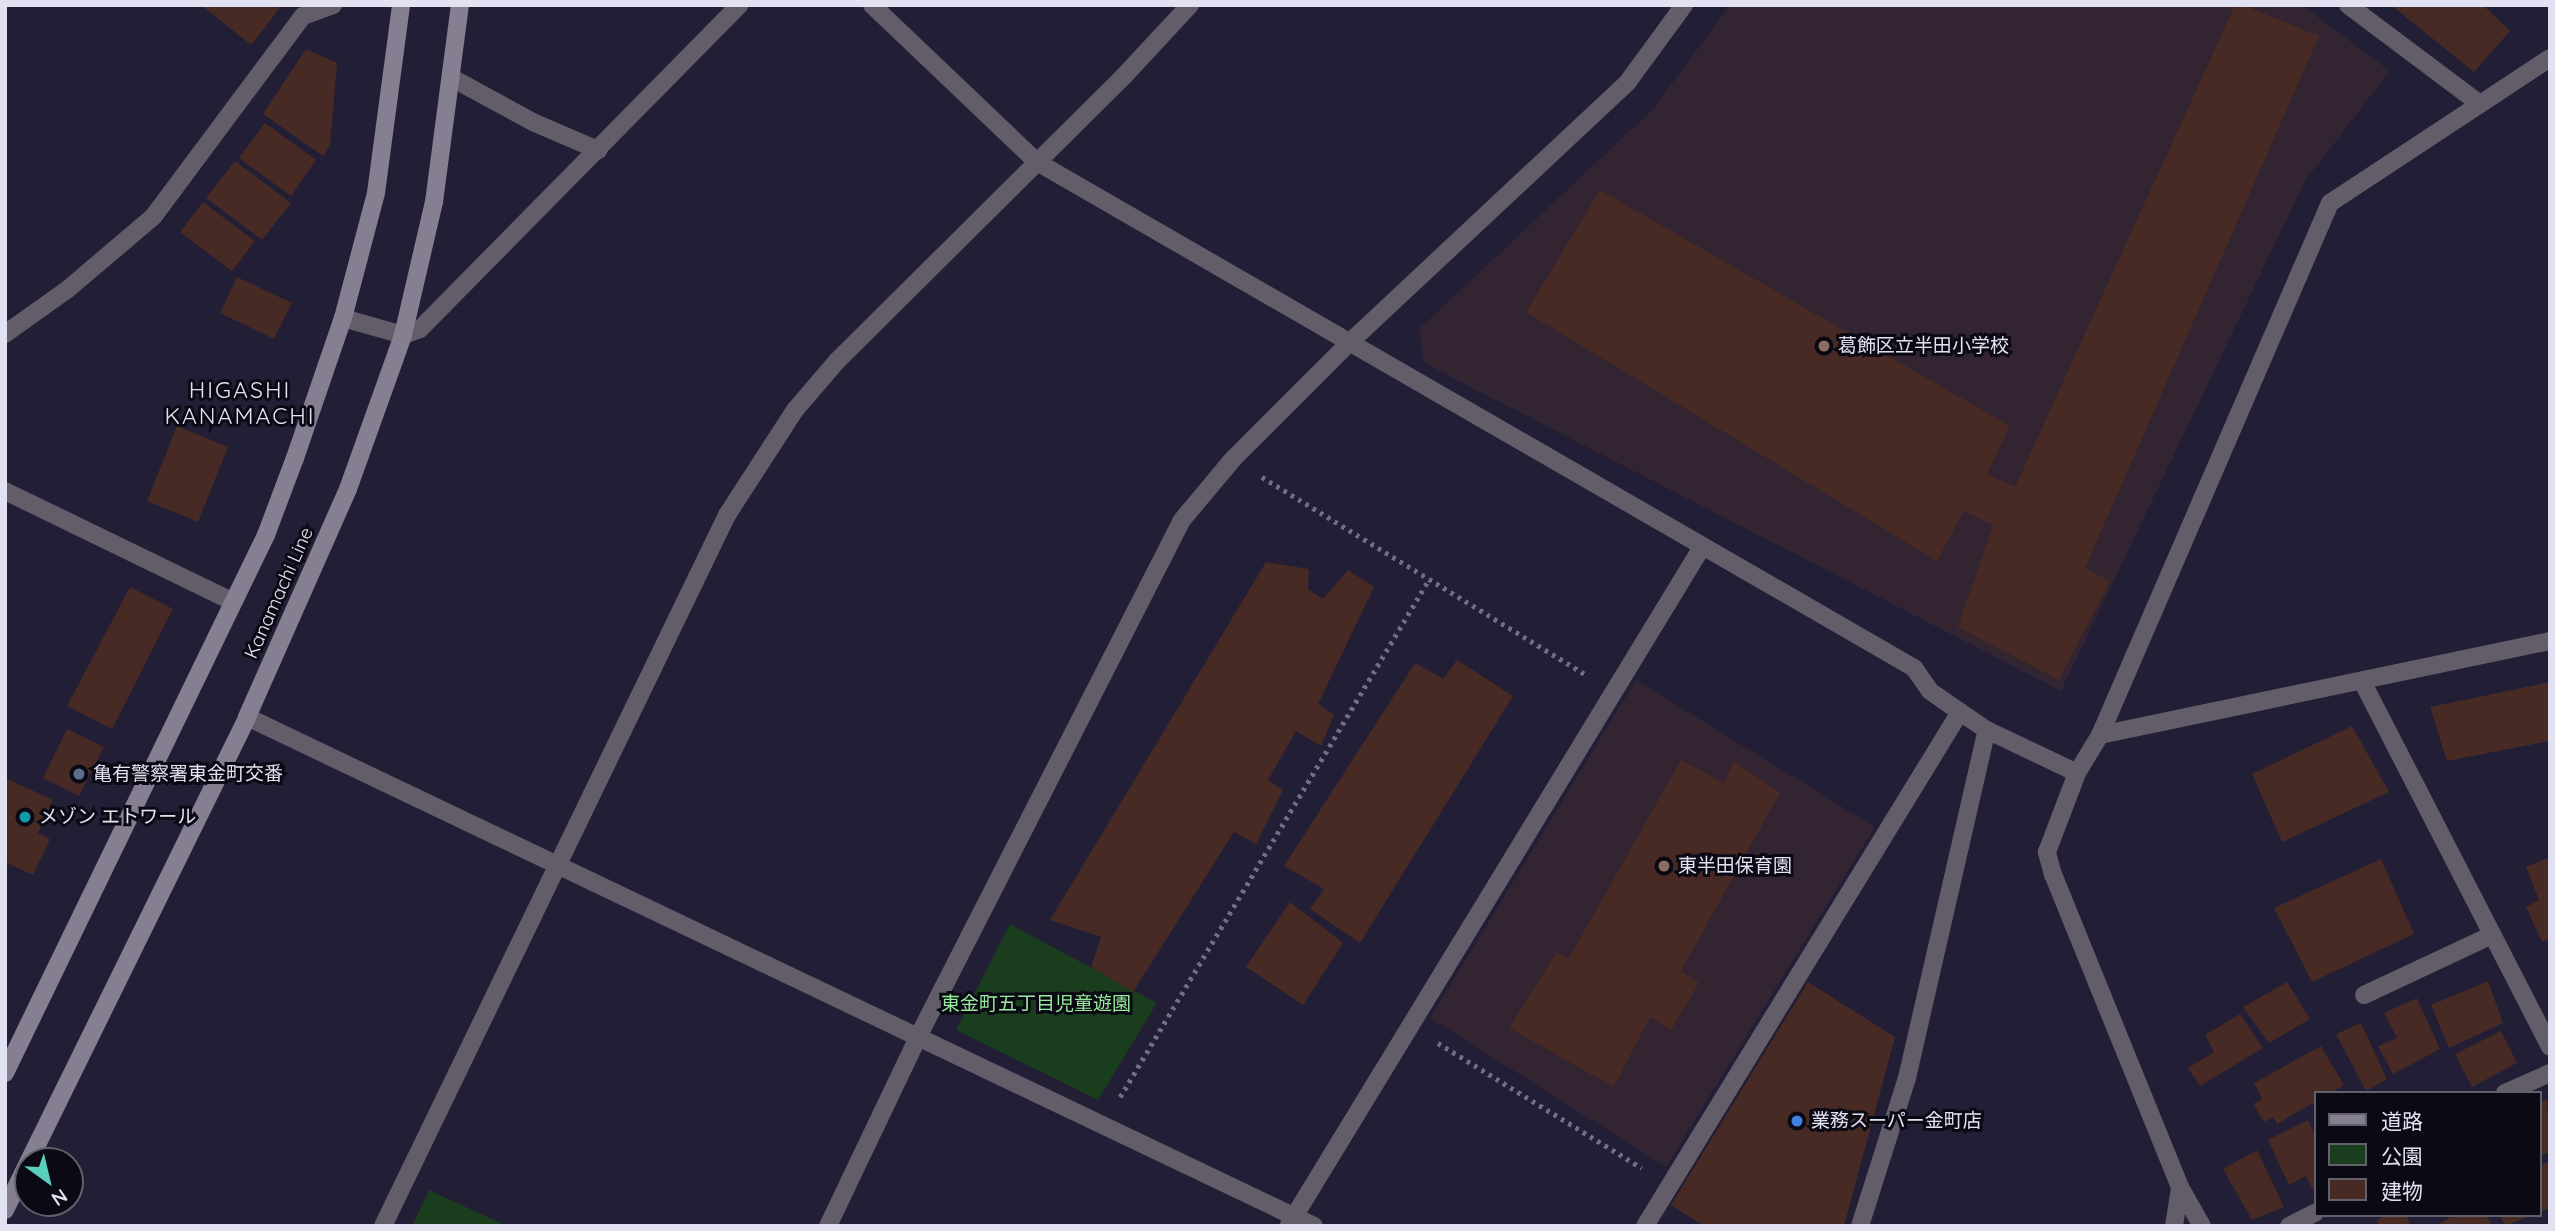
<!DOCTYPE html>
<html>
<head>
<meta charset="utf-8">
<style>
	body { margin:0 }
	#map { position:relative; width:2555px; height:1231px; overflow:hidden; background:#221e36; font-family:Quicksand,"Noto Sans JP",sans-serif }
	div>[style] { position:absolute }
	.education>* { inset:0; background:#322430 }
	.green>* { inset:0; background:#1a3d1d }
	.building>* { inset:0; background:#462a23 }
	.path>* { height:4.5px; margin-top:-2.25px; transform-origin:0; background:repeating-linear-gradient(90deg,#716e83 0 3.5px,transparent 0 8.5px) }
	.service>* { height:18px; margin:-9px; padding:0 9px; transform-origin:9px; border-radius:9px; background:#625d69 }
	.minor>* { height:18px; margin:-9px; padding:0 9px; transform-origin:9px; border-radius:9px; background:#625d69 }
	.tertiary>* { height:18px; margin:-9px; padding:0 9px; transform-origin:9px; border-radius:9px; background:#625d69 }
	.secondary>* { height:18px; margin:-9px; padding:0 9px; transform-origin:9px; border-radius:9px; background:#867e91 }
	.dots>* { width:19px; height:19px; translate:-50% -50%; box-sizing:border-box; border:4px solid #0b0a14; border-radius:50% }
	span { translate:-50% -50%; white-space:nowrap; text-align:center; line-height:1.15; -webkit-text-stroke:6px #0b0a14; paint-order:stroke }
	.poi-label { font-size:19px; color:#e2e1f1 }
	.left { translate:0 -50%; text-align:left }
	.street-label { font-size:19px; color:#e2e1f1 }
	.park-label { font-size:19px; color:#98eb9c }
	.quarter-label { font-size:23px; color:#e2e1f1; letter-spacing:2px }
	.frame { position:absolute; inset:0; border:7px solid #e2e1f1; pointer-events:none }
	.legend { position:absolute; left:2314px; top:1091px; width:228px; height:126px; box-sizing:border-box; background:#0b0a14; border:2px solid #61606c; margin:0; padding:9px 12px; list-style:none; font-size:21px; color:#e2e1f1 }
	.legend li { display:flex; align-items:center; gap:14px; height:35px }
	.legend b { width:35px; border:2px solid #61606c }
	.north { position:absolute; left:14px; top:1147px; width:70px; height:70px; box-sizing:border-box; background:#0b0a14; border:2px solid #61606c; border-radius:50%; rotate:146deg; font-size:19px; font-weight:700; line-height:28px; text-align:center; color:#e2e1f1 }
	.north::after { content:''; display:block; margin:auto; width:24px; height:32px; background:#5acebd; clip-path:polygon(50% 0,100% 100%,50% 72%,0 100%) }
</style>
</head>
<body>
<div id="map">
	<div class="education">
		<i style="clip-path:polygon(1730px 5px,2302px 5px,2390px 71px,2305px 181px,2061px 691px,1424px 363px,1419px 329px,1653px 109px)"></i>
		<i style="clip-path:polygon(1636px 680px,1875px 827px,1666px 1167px,1430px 1018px)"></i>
	</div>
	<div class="green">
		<i style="clip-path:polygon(1010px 924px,1157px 1003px,1098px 1100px,956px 1030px)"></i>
		<i style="clip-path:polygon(429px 1190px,507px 1226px,412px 1226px)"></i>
	</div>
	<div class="building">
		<i style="clip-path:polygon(201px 5px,277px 5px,280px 8px,251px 45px)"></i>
		<i style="clip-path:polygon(2235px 5px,2243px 5px,2319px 36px,2085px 568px,2110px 581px,2059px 680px,1958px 627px,1993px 525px,1964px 511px,1937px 561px,1526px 312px,1600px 190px,2010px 426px,1987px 474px,2015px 487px)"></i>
		<i style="clip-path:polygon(2391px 5px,2483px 5px,2510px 31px,2474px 72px)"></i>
		<i style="clip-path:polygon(306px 49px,337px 63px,330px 146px,323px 156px,263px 114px)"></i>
		<i style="clip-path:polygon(265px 123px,316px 160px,291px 196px,239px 158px)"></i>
		<i style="clip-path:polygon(235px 161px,291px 203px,262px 240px,206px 198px)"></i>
		<i style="clip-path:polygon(203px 202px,255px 241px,232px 271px,180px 232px)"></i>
		<i style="clip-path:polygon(237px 277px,292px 303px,274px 339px,220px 313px)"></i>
		<i style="clip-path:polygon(177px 426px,228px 447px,198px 522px,147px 501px)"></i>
		<i style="clip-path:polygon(1266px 562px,1309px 569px,1308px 589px,1323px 599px,1348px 570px,1374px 587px,1318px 704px,1334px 715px,1321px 746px,1296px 731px,1268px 780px,1283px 790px,1256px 844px,1234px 832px,1133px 992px,1091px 967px,1101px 937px,1050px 920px)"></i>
		<i style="clip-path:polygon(130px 587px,173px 609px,112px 729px,67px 706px)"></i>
		<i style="clip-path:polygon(1457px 660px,1513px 696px,1360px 943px,1310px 909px,1324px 889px,1284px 866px,1415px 663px,1443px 679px)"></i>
		<i style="clip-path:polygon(2550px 682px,2550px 741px,2447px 761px,2430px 707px)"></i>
		<i style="clip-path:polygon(2352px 726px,2389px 792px,2282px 842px,2252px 774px)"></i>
		<i style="clip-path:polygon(67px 729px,104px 747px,79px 796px,43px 778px)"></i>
		<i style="clip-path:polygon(1681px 760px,1724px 783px,1734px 761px,1780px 793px,1681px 971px,1699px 983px,1671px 1030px,1650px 1017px,1614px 1087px,1509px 1028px,1556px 953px,1569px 958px)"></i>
		<i style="clip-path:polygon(5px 778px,53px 800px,38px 833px,50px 839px,33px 875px,5px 862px)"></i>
		<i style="clip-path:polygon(2550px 857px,2550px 939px,2542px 942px,2526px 907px,2539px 900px,2526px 867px)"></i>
		<i style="clip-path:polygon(2381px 859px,2414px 934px,2312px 982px,2274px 908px)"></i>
		<i style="clip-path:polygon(1290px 902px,1343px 943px,1303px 1005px,1246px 967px)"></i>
		<i style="clip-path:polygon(2488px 981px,2503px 1023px,2449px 1048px,2431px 1005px)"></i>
		<i style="clip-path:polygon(1808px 982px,1895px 1037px,1844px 1226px,1704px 1226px,1671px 1205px)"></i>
		<i style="clip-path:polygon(2287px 982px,2310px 1019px,2269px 1043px,2243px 1007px)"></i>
		<i style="clip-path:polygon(2417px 998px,2440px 1049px,2393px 1074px,2378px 1046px,2397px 1038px,2384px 1013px)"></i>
		<i style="clip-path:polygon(2240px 1014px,2263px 1048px,2200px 1086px,2188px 1068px,2214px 1052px,2205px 1035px)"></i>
		<i style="clip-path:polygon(2361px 1023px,2387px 1079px,2366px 1091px,2336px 1034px)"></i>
		<i style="clip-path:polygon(2501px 1031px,2517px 1063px,2472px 1087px,2455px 1054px)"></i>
		<i style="clip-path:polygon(2321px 1046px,2344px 1085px,2330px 1093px,2315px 1093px,2315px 1102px,2277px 1124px,2273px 1117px,2264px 1122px,2253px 1104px,2262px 1099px,2254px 1083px)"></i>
		<i style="clip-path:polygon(2547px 1099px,2550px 1152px,2539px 1156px,2539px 1104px)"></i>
		<i style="clip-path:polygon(2308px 1120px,2315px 1134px,2315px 1194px,2306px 1176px,2289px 1185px,2268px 1140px)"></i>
		<i style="clip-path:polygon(2257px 1150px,2284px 1207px,2252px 1220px,2223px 1169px)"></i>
		<i style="clip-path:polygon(2550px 1161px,2550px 1208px,2539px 1212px,2539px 1166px)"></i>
		<i style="clip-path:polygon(2386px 1215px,2406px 1215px,2411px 1226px,2379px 1226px,2377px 1220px)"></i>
		<i style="clip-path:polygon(2454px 1215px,2486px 1215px,2492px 1226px,2435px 1226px)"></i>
		<i style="clip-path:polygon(2500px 1215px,2532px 1215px,2505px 1226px)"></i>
	</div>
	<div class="path">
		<i style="left:1262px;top:477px;width:380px;rotate:31.4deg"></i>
		<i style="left:1438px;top:1043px;width:239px;rotate:31.5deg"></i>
		<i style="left:1120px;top:1097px;width:601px;rotate:-59.17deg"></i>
	</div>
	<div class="service">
		<i style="left:2364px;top:995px;width:141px;rotate:-25.1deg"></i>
		<i style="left:2505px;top:1093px;width:49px;rotate:-24deg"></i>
		<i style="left:2289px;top:1226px;width:29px;rotate:-27deg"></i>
	</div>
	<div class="minor">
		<i style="left:872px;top:5px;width:228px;rotate:43.6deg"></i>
		<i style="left:1037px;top:162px;width:1013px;rotate:29.98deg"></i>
		<i style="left:1914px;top:668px;width:28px;rotate:55deg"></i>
		<i style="left:1930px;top:691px;width:37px;rotate:35deg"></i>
		<i style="left:2348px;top:5px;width:165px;rotate:36.9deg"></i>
		<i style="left:452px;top:78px;width:94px;rotate:28.5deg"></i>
		<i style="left:535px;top:123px;width:69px;rotate:23.2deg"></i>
		<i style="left:5px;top:334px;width:77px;rotate:-35.5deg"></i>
		<i style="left:68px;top:289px;width:111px;rotate:-40.3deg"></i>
		<i style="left:153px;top:217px;width:251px;rotate:-53.3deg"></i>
		<i style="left:303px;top:16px;width:32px;rotate:-20deg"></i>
		<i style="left:5px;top:491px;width:252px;rotate:25.9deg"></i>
		<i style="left:2362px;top:681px;width:411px;rotate:62.8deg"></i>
		<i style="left:247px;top:717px;width:1182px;rotate:25.5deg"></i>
		<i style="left:2100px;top:735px;width:460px;rotate:-11.8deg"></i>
		<i style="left:1289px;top:1225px;width:794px;rotate:-58.65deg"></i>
		<i style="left:383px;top:1226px;width:790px;rotate:-64.18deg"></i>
		<i style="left:727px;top:515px;width:125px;rotate:-57.1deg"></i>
		<i style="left:795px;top:410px;width:65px;rotate:-49.4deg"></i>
		<i style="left:837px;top:361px;width:404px;rotate:-44.8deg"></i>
		<i style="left:1124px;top:76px;width:97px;rotate:-47.1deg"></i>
		<i style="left:828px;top:1226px;width:212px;rotate:-64.5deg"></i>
		<i style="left:919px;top:1035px;width:578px;rotate:-62.95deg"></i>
		<i style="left:1182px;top:520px;width:80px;rotate:-50.1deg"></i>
		<i style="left:1233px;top:459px;width:163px;rotate:-45deg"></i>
		<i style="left:1348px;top:344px;width:382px;rotate:-43.1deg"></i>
		<i style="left:1627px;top:83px;width:97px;rotate:-53.8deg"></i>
		<i style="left:1645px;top:1226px;width:603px;rotate:-58.5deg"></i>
		<i style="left:1960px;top:712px;width:32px;rotate:34deg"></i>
		<i style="left:1987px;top:730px;width:100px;rotate:25.5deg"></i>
		<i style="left:1860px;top:1226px;width:155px;rotate:-72.4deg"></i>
		<i style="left:1907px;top:1078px;width:357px;rotate:-77.1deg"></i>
		<i style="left:2174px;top:1226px;width:39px;rotate:-81deg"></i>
		<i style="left:2202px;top:1226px;width:45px;rotate:-119.4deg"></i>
		<i style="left:2180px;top:1187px;width:337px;rotate:-112.1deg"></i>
		<i style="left:2053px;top:875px;width:24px;rotate:-105deg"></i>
		<i style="left:2047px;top:852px;width:85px;rotate:-69.2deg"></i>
		<i style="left:2077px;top:773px;width:44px;rotate:-58.8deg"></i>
		<i style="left:2100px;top:735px;width:580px;rotate:-66.62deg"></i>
		<i style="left:2330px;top:203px;width:263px;rotate:-33.4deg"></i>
	</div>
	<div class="tertiary">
		<i style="left:343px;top:318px;width:62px;rotate:15.8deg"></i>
		<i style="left:403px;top:335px;width:18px;rotate:-19deg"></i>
		<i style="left:420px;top:329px;width:455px;rotate:-45.4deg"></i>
	</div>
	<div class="secondary">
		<i style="left:5px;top:1073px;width:598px;rotate:-64.12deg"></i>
		<i style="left:266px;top:535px;width:82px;rotate:-69.4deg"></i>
		<i style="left:295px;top:458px;width:148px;rotate:-71.1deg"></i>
		<i style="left:343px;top:318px;width:129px;rotate:-75.2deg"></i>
		<i style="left:376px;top:193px;width:190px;rotate:-82.4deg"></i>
		<i style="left:29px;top:1161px;width:495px;rotate:-63.8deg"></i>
		<i style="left:247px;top:717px;width:249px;rotate:-66.1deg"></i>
		<i style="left:348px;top:489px;width:164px;rotate:-70.3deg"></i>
		<i style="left:403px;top:335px;width:137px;rotate:-76.9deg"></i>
		<i style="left:434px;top:202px;width:199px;rotate:-82.5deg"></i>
		<i style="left:5px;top:1210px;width:52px;rotate:-63.9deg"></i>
	</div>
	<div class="dots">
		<i style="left:1824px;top:346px;background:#8d6e63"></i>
		<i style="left:79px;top:774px;background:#5c6f8a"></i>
		<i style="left:25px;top:817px;background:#0f9aa8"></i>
		<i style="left:1664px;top:866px;background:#8d6e63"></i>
		<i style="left:1797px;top:1121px;background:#3f7fe0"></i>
	</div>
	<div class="poi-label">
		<span class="left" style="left:1838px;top:346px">葛飾区立半田小学校</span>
		<span class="left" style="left:93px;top:774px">亀有警察署東金町交番</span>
		<span class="left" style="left:39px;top:817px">メゾン エトワール</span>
		<span class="left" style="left:1678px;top:866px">東半田保育園</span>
		<span class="left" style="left:1811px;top:1121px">業務スーパー金町店</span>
	</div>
	<div class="street-label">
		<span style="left:279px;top:593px;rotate:-66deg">Kanamachi Line</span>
	</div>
	<div class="park-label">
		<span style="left:1036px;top:1004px">東金町五丁目児童遊園</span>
	</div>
	<div class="quarter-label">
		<span style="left:240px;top:403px">HIGASHI<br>KANAMACHI</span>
	</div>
	<div class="frame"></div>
	<ul class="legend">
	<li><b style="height:9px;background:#867e91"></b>道路</li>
	<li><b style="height:19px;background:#1a3d1d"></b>公園</li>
	<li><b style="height:19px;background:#462a23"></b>建物</li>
	</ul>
	<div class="north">N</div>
</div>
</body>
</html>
